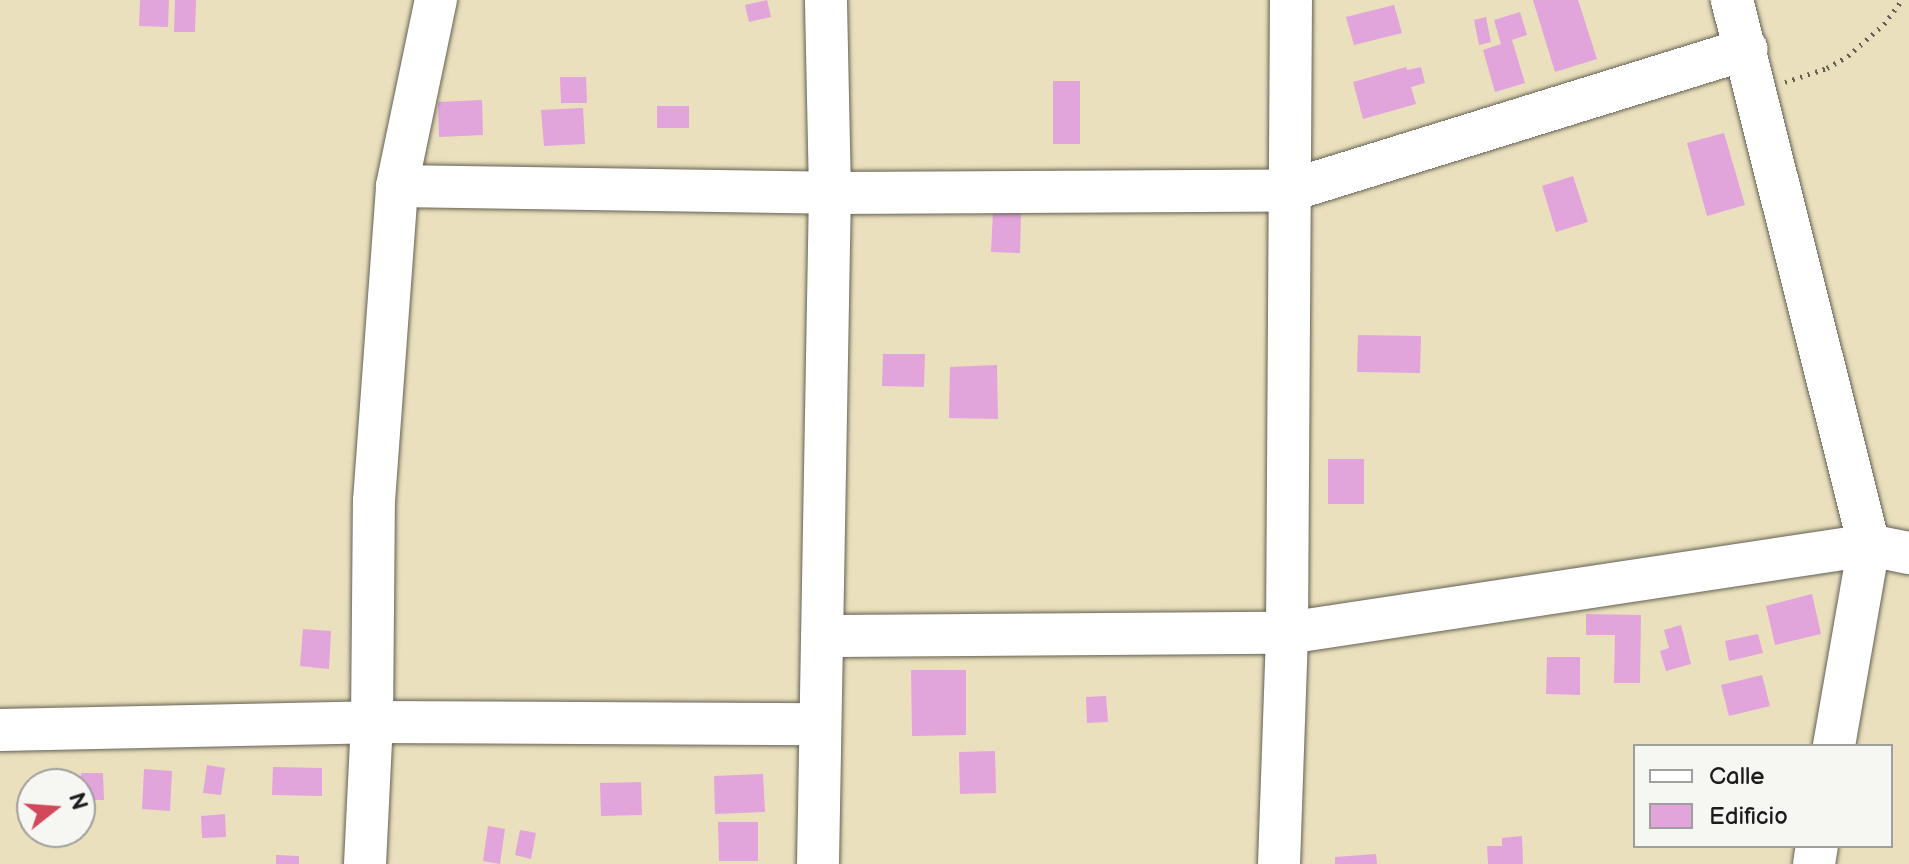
<!DOCTYPE html>
<html>
<head>
<meta charset="utf-8">
<style>
	body { margin:0 }
	#map { position:relative; width:1909px; height:864px; overflow:hidden; background:#eae0bd; font-family:"Balsamiq Sans",sans-serif }
	div>[style] { position:absolute }
	.building>* { inset:0; background:#e1a4db }
	.path>* { height:5px; margin-top:-2.5px; transform-origin:0; background:repeating-linear-gradient(90deg,#646154 0 2px,transparent 0 8px) }
	.roads { filter:drop-shadow(0 0 2px #646154) drop-shadow(0 0 2px #646154) }
	.minor>* { height:42px; margin:-21px; padding:0 21px; transform-origin:21px; border-radius:21px; background:#fff }
	span { translate:-50% -50%; white-space:nowrap; text-align:center; line-height:1.15; -webkit-text-stroke:6px #f6f6f2; paint-order:stroke }
	.legend { position:absolute; left:1633px; top:744px; width:260px; height:104px; box-sizing:border-box; background:#f6f6f2; border:2px solid #9f9f9c; margin:0; padding:10px 14px; list-style:none; font-size:24px; color:#1c1c1c }
	.legend li { display:flex; align-items:center; gap:16px; height:40px }
	.legend b { width:40px; border:2px solid #9f9f9c }
	.north { position:absolute; left:16px; top:768px; width:80px; height:80px; box-sizing:border-box; background:#f6f6f2; border:2px solid #9f9f9c; border-radius:50%; rotate:73deg; font-size:22px; font-weight:700; line-height:32px; text-align:center; color:#1c1c1c }
	.north::after { content:''; display:block; margin:auto; width:28px; height:36px; background:#d1495b; clip-path:polygon(50% 0,100% 100%,50% 72%,0 100%) }
</style>
</head>
<body>
<div id="map">
	<div class="building">
		<i style="clip-path:polygon(140px 0,169px 0,168px 27px,139px 26px)"></i>
		<i style="clip-path:polygon(175px 0,196px 0,195px 32px,174px 32px)"></i>
		<i style="clip-path:polygon(767px 0,771px 17px,749px 22px,745px 5px)"></i>
		<i style="clip-path:polygon(1533px 0,1578px 0,1597px 59px,1555px 72px)"></i>
		<i style="clip-path:polygon(1394px 5px,1402px 33px,1354px 45px,1346px 17px)"></i>
		<i style="clip-path:polygon(1520px 12px,1527px 35px,1512px 40px,1525px 83px,1495px 92px,1483px 50px,1501px 44px,1494px 20px)"></i>
		<i style="clip-path:polygon(1486px 17px,1491px 42px,1479px 45px,1474px 20px)"></i>
		<i style="clip-path:polygon(1406px 67px,1407px 70px,1421px 67px,1425px 83px,1411px 87px,1416px 104px,1363px 119px,1353px 82px)"></i>
		<i style="clip-path:polygon(560px 77px,586px 77px,587px 103px,561px 103px)"></i>
		<i style="clip-path:polygon(1053px 81px,1080px 81px,1080px 144px,1053px 144px)"></i>
		<i style="clip-path:polygon(482px 100px,483px 135px,439px 137px,438px 102px)"></i>
		<i style="clip-path:polygon(657px 106px,689px 106px,689px 128px,657px 128px)"></i>
		<i style="clip-path:polygon(583px 108px,585px 144px,544px 146px,541px 110px)"></i>
		<i style="clip-path:polygon(1724px 133px,1745px 205px,1707px 216px,1687px 143px)"></i>
		<i style="clip-path:polygon(1573px 176px,1588px 222px,1556px 232px,1542px 186px)"></i>
		<i style="clip-path:polygon(993px 211px,1021px 212px,1020px 253px,991px 252px)"></i>
		<i style="clip-path:polygon(1358px 335px,1421px 336px,1420px 373px,1357px 372px)"></i>
		<i style="clip-path:polygon(883px 354px,925px 354px,924px 387px,882px 386px)"></i>
		<i style="clip-path:polygon(997px 365px,998px 419px,949px 418px,950px 367px)"></i>
		<i style="clip-path:polygon(1328px 459px,1364px 459px,1364px 504px,1328px 504px)"></i>
		<i style="clip-path:polygon(1812px 594px,1821px 634px,1775px 645px,1766px 606px)"></i>
		<i style="clip-path:polygon(1586px 614px,1641px 615px,1640px 683px,1614px 683px,1615px 635px,1586px 635px)"></i>
		<i style="clip-path:polygon(1681px 625px,1691px 664px,1666px 671px,1660px 651px,1669px 648px,1664px 630px)"></i>
		<i style="clip-path:polygon(303px 629px,331px 631px,329px 669px,300px 666px)"></i>
		<i style="clip-path:polygon(1758px 634px,1763px 653px,1729px 661px,1725px 641px)"></i>
		<i style="clip-path:polygon(1547px 657px,1580px 657px,1580px 695px,1546px 694px)"></i>
		<i style="clip-path:polygon(911px 670px,966px 670px,966px 735px,912px 736px)"></i>
		<i style="clip-path:polygon(1762px 675px,1770px 706px,1729px 716px,1721px 685px)"></i>
		<i style="clip-path:polygon(1106px 696px,1108px 722px,1087px 723px,1086px 697px)"></i>
		<i style="clip-path:polygon(995px 751px,996px 793px,960px 794px,959px 752px)"></i>
		<i style="clip-path:polygon(207px 765px,225px 768px,221px 795px,203px 793px)"></i>
		<i style="clip-path:polygon(273px 767px,322px 768px,322px 796px,272px 795px)"></i>
		<i style="clip-path:polygon(144px 769px,172px 771px,170px 811px,142px 809px)"></i>
		<i style="clip-path:polygon(81px 773px,103px 773px,104px 800px,81px 800px)"></i>
		<i style="clip-path:polygon(763px 774px,765px 812px,715px 814px,714px 776px)"></i>
		<i style="clip-path:polygon(641px 782px,642px 815px,601px 816px,600px 783px)"></i>
		<i style="clip-path:polygon(225px 814px,226px 837px,202px 838px,201px 816px)"></i>
		<i style="clip-path:polygon(718px 822px,758px 822px,758px 861px,719px 861px)"></i>
		<i style="clip-path:polygon(488px 826px,505px 829px,500px 864px,483px 861px)"></i>
		<i style="clip-path:polygon(520px 830px,536px 833px,531px 859px,515px 855px)"></i>
		<i style="clip-path:polygon(1522px 836px,1523px 864px,1488px 864px,1487px 846px,1502px 846px,1502px 838px)"></i>
		<i style="clip-path:polygon(1376px 854px,1377px 864px,1335px 864px,1335px 857px)"></i>
		<i style="clip-path:polygon(276px 855px,299px 856px,299px 864px,276px 864px)"></i>
	</div>
	<div class="path">
		<i style="left:1785px;top:82px;width:44px;rotate:-18.4deg"></i>
		<i style="left:1827px;top:68px;width:24px;rotate:-30deg"></i>
		<i style="left:1848px;top:56px;width:48px;rotate:-41.6deg"></i>
		<i style="left:1884px;top:24px;width:30px;rotate:-53deg"></i>
	</div>
	<div class="roads">
		<div class="minor">
			<i style="left:1732px;top:0;width:562px;rotate:75.89deg"></i>
			<i style="left:1869px;top:545px;width:204px;rotate:99.9deg"></i>
			<i style="left:397px;top:186px;width:433px;rotate:0.9deg"></i>
			<i style="left:830px;top:193px;width:458px;rotate:-0.3deg"></i>
			<i style="left:1288px;top:191px;width:480px;rotate:-17.2deg"></i>
			<i style="left:822px;top:636px;width:465px;rotate:-0.4deg"></i>
			<i style="left:1287px;top:633px;width:589px;rotate:-8.6deg"></i>
			<i style="left:1869px;top:545px;width:41px;rotate:11.3deg"></i>
			<i style="left:0;top:730px;width:372px;rotate:-1.2deg"></i>
			<i style="left:372px;top:722px;width:448px;rotate:0.3deg"></i>
			<i style="left:365px;top:864px;width:142px;rotate:-87.2deg"></i>
			<i style="left:372px;top:722px;width:221px;rotate:-89.5deg"></i>
			<i style="left:374px;top:501px;width:316px;rotate:-85.8deg"></i>
			<i style="left:397px;top:186px;width:190px;rotate:-78.2deg"></i>
			<i style="left:818px;top:864px;width:671px;rotate:-88.98deg"></i>
			<i style="left:830px;top:193px;width:193px;rotate:-91.2deg"></i>
			<i style="left:1279px;top:864px;width:231px;rotate:-88deg"></i>
			<i style="left:1287px;top:633px;width:633px;rotate:-89.64deg"></i>
			<i style="left:1814px;top:864px;width:18px;rotate:-81deg"></i>
		</div>
	</div>
	<ul class="legend">
	<li><b style="height:10px;background:#fff"></b>Calle</li>
	<li><b style="height:22px;background:#e1a4db"></b>Edificio</li>
	</ul>
	<div class="north">N</div>
</div>
</body>
</html>
